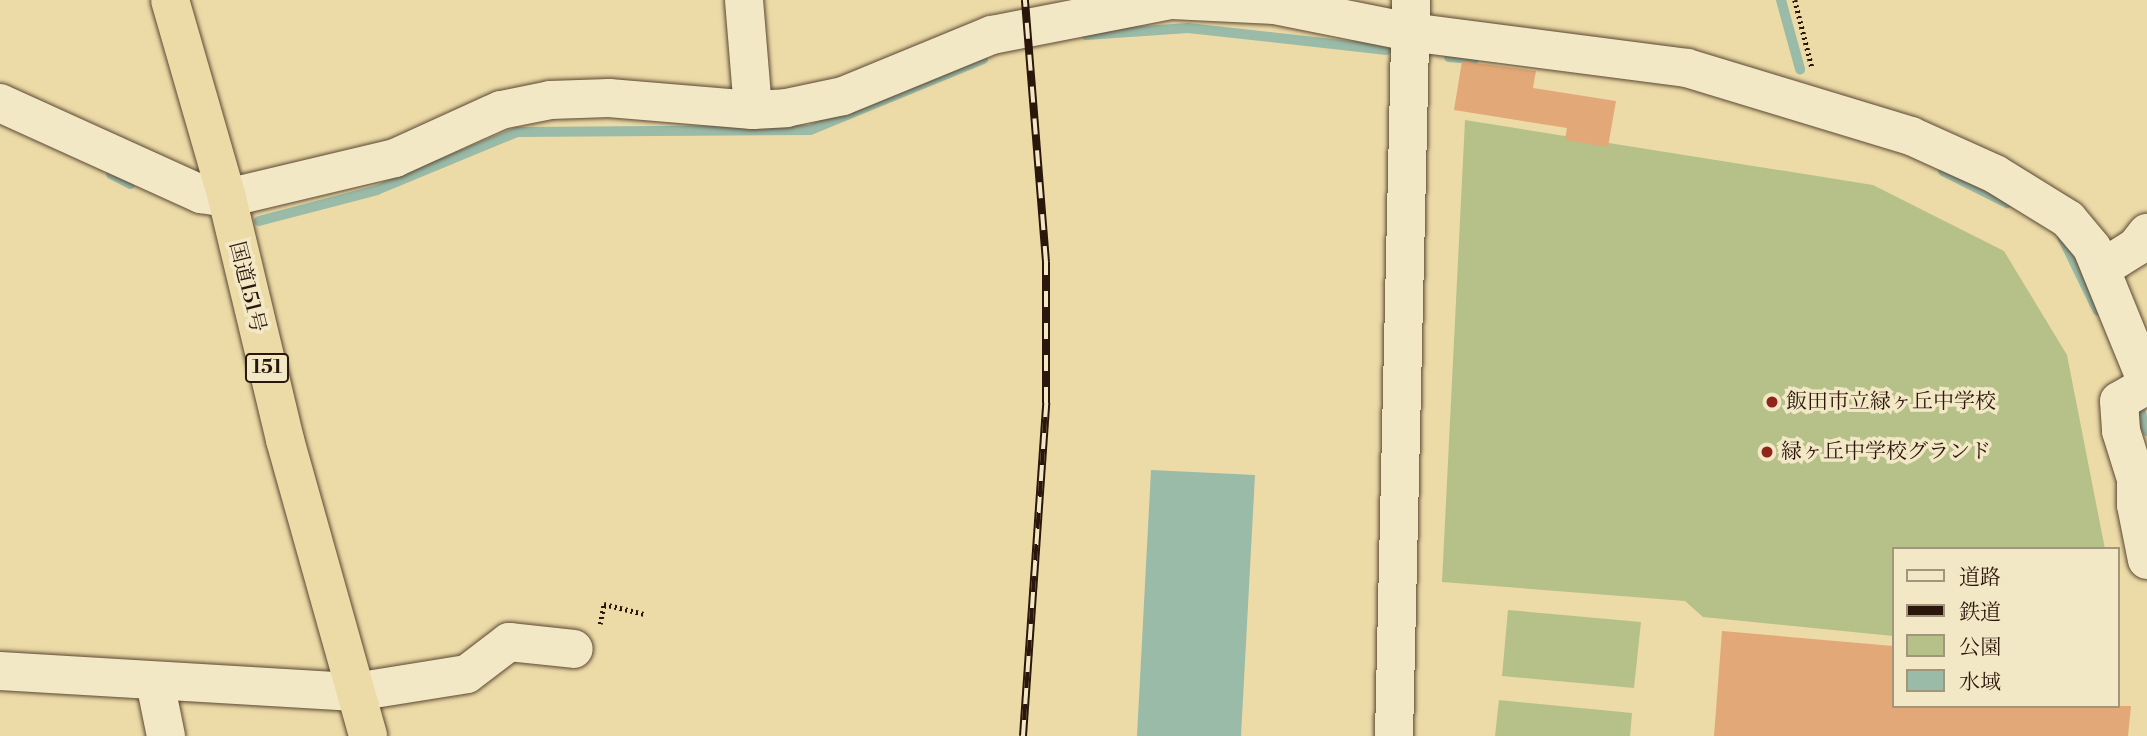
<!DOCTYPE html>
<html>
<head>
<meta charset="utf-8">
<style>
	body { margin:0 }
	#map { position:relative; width:2147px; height:736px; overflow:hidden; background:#ecdba7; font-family:"Libre Bodoni","Noto Serif JP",serif }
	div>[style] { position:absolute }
	.green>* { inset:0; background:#b6c189 }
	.water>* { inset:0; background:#99bba8 }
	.stream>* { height:10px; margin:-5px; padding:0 5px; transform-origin:5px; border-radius:5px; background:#99bba8 }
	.building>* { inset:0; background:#e3a877 }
	.path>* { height:4.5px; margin-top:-2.25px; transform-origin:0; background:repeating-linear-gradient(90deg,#2b160c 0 2px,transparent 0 5.5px) }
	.roads { filter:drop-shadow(0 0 2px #5b4733) drop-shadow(0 0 2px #5b4733) }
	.minor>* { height:38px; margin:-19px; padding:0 19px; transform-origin:19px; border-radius:19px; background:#f3e8c6 }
	.highway>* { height:38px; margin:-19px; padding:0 19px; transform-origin:19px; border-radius:19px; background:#ecdba7 }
	.rail>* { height:8px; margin-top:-4px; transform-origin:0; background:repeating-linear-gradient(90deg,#f3e8c6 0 16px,#2b160c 0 32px); box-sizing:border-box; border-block:2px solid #2b160c }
	.dots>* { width:19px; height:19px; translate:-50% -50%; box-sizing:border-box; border:4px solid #f3e8c6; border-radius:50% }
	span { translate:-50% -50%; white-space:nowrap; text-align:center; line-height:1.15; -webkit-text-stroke:7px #f3e8c6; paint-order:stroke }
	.shield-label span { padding:2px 5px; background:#f3e8c6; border:2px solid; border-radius:5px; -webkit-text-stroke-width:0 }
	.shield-label { font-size:19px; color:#2b160c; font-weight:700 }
	.street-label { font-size:21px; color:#2b160c }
	.poi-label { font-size:21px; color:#2b160c }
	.left { translate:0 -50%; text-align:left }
	.legend { position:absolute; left:1892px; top:547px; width:228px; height:161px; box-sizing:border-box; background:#f3e8c6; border:2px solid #a3947c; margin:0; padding:9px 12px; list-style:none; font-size:21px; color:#2b160c }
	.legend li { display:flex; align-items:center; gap:14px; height:35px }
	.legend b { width:35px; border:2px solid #a3947c }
</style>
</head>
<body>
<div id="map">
	<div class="green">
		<i style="clip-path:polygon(1465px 120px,1873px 185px,2004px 251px,2067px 355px,2105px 549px,1893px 549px,1893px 636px,1703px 617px,1685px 601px,1442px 582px)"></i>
		<i style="clip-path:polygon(1508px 610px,1641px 622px,1634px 688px,1502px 676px)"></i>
		<i style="clip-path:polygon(1499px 700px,1632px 713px,1630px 736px,1495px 736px)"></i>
	</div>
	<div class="water">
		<i style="clip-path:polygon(1151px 470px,1255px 475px,1241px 736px,1137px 736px)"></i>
	</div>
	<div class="stream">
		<i style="left:1781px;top:0;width:72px;rotate:74.6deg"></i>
		<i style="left:1086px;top:35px;width:102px;rotate:-3.9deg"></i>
		<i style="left:1188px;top:28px;width:200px;rotate:6.3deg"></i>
		<i style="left:1449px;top:57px;width:25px;rotate:5deg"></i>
		<i style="left:1943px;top:171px;width:72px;rotate:26.6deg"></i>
		<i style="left:111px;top:174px;width:22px;rotate:27deg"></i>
		<i style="left:259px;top:221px;width:122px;rotate:-14.7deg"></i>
		<i style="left:377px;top:190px;width:152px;rotate:-22.5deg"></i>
		<i style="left:517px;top:132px;width:293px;rotate:-0.4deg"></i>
		<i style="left:810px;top:130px;width:187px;rotate:-22.3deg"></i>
		<i style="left:2062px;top:237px;width:82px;rotate:64.1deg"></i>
		<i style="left:2136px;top:399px;width:34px;rotate:71deg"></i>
	</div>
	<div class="building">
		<i style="clip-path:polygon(1462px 61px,1536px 71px,1533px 88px,1616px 101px,1608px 147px,1565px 140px,1567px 128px,1454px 110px)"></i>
		<i style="clip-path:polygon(1722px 631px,1893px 646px,1893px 706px,2131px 706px,2128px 736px,1714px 736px)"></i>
	</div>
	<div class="path">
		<i style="left:1795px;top:0;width:69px;rotate:75.8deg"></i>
		<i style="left:600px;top:624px;width:20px;rotate:-79deg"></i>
		<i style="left:604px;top:604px;width:41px;rotate:14deg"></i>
	</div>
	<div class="roads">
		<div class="minor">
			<i style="left:744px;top:0;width:110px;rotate:85.3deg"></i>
			<i style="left:1172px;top:0;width:103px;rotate:2.8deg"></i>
			<i style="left:1275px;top:5px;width:138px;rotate:11.3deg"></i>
			<i style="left:1410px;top:32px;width:279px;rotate:7.4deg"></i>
			<i style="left:1687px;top:68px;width:234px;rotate:16.9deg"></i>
			<i style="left:1911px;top:136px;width:92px;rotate:24.3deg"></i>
			<i style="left:1995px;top:174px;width:86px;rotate:31.7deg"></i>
			<i style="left:2068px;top:219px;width:38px;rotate:50deg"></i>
			<i style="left:2092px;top:248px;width:146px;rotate:67.8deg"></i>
			<i style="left:0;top:103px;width:221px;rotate:24.4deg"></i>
			<i style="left:201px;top:194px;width:26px;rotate:9deg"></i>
			<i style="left:227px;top:198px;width:173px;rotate:-13.4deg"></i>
			<i style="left:395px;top:158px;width:116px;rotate:-24.4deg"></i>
			<i style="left:501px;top:110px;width:50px;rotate:-11.5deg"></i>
			<i style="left:550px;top:100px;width:59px;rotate:-1.9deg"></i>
			<i style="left:609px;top:98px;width:144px;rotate:4.8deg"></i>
			<i style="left:753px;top:110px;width:33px;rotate:-3deg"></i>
			<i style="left:786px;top:108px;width:58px;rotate:-11.9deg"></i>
			<i style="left:843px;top:96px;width:161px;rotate:-22.3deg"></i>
			<i style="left:992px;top:35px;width:182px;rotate:-11.1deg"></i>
			<i style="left:2101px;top:269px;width:41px;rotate:-32.2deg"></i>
			<i style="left:2136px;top:247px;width:18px;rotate:-52deg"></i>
			<i style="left:2147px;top:385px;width:32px;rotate:150deg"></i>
			<i style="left:2119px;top:401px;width:30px;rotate:86deg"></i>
			<i style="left:2121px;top:431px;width:50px;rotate:72.6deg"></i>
			<i style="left:2136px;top:479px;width:26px;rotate:90deg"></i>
			<i style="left:2136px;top:505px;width:56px;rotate:78.7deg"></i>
			<i style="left:0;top:671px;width:356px;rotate:3.4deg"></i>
			<i style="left:355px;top:692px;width:113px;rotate:-9.1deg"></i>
			<i style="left:467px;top:674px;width:53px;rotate:-37.3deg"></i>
			<i style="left:509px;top:642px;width:65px;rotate:6.1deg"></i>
			<i style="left:155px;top:682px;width:55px;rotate:78.5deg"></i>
			<i style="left:1394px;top:736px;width:736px;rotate:-88.68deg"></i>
		</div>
		<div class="highway">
			<i style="left:170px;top:0;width:206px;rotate:73.9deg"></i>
			<i style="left:227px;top:198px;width:249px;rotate:76.5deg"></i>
			<i style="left:285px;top:440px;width:307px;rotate:74.3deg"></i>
		</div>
	</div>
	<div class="rail">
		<i style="left:1023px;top:736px;width:334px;rotate:-86deg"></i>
		<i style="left:1046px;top:403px;width:141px;rotate:-90deg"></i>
		<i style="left:1046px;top:262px;width:263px;rotate:-94.6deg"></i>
	</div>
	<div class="dots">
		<i style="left:1772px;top:402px;background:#8f2418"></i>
		<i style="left:1767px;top:452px;background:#8f2418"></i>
	</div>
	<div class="shield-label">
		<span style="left:267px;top:368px">151</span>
	</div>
	<div class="street-label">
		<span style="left:247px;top:287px;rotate:76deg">国道151号</span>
	</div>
	<div class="poi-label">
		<span class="left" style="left:1786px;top:402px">飯田市立緑ヶ丘中学校</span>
		<span class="left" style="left:1781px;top:452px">緑ヶ丘中学校グランド</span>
	</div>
	<ul class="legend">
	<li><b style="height:9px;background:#f3e8c6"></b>道路</li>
	<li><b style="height:9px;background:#2b160c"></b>鉄道</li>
	<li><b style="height:19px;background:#b6c189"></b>公園</li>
	<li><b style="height:19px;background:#99bba8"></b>水域</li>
	</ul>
</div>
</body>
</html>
